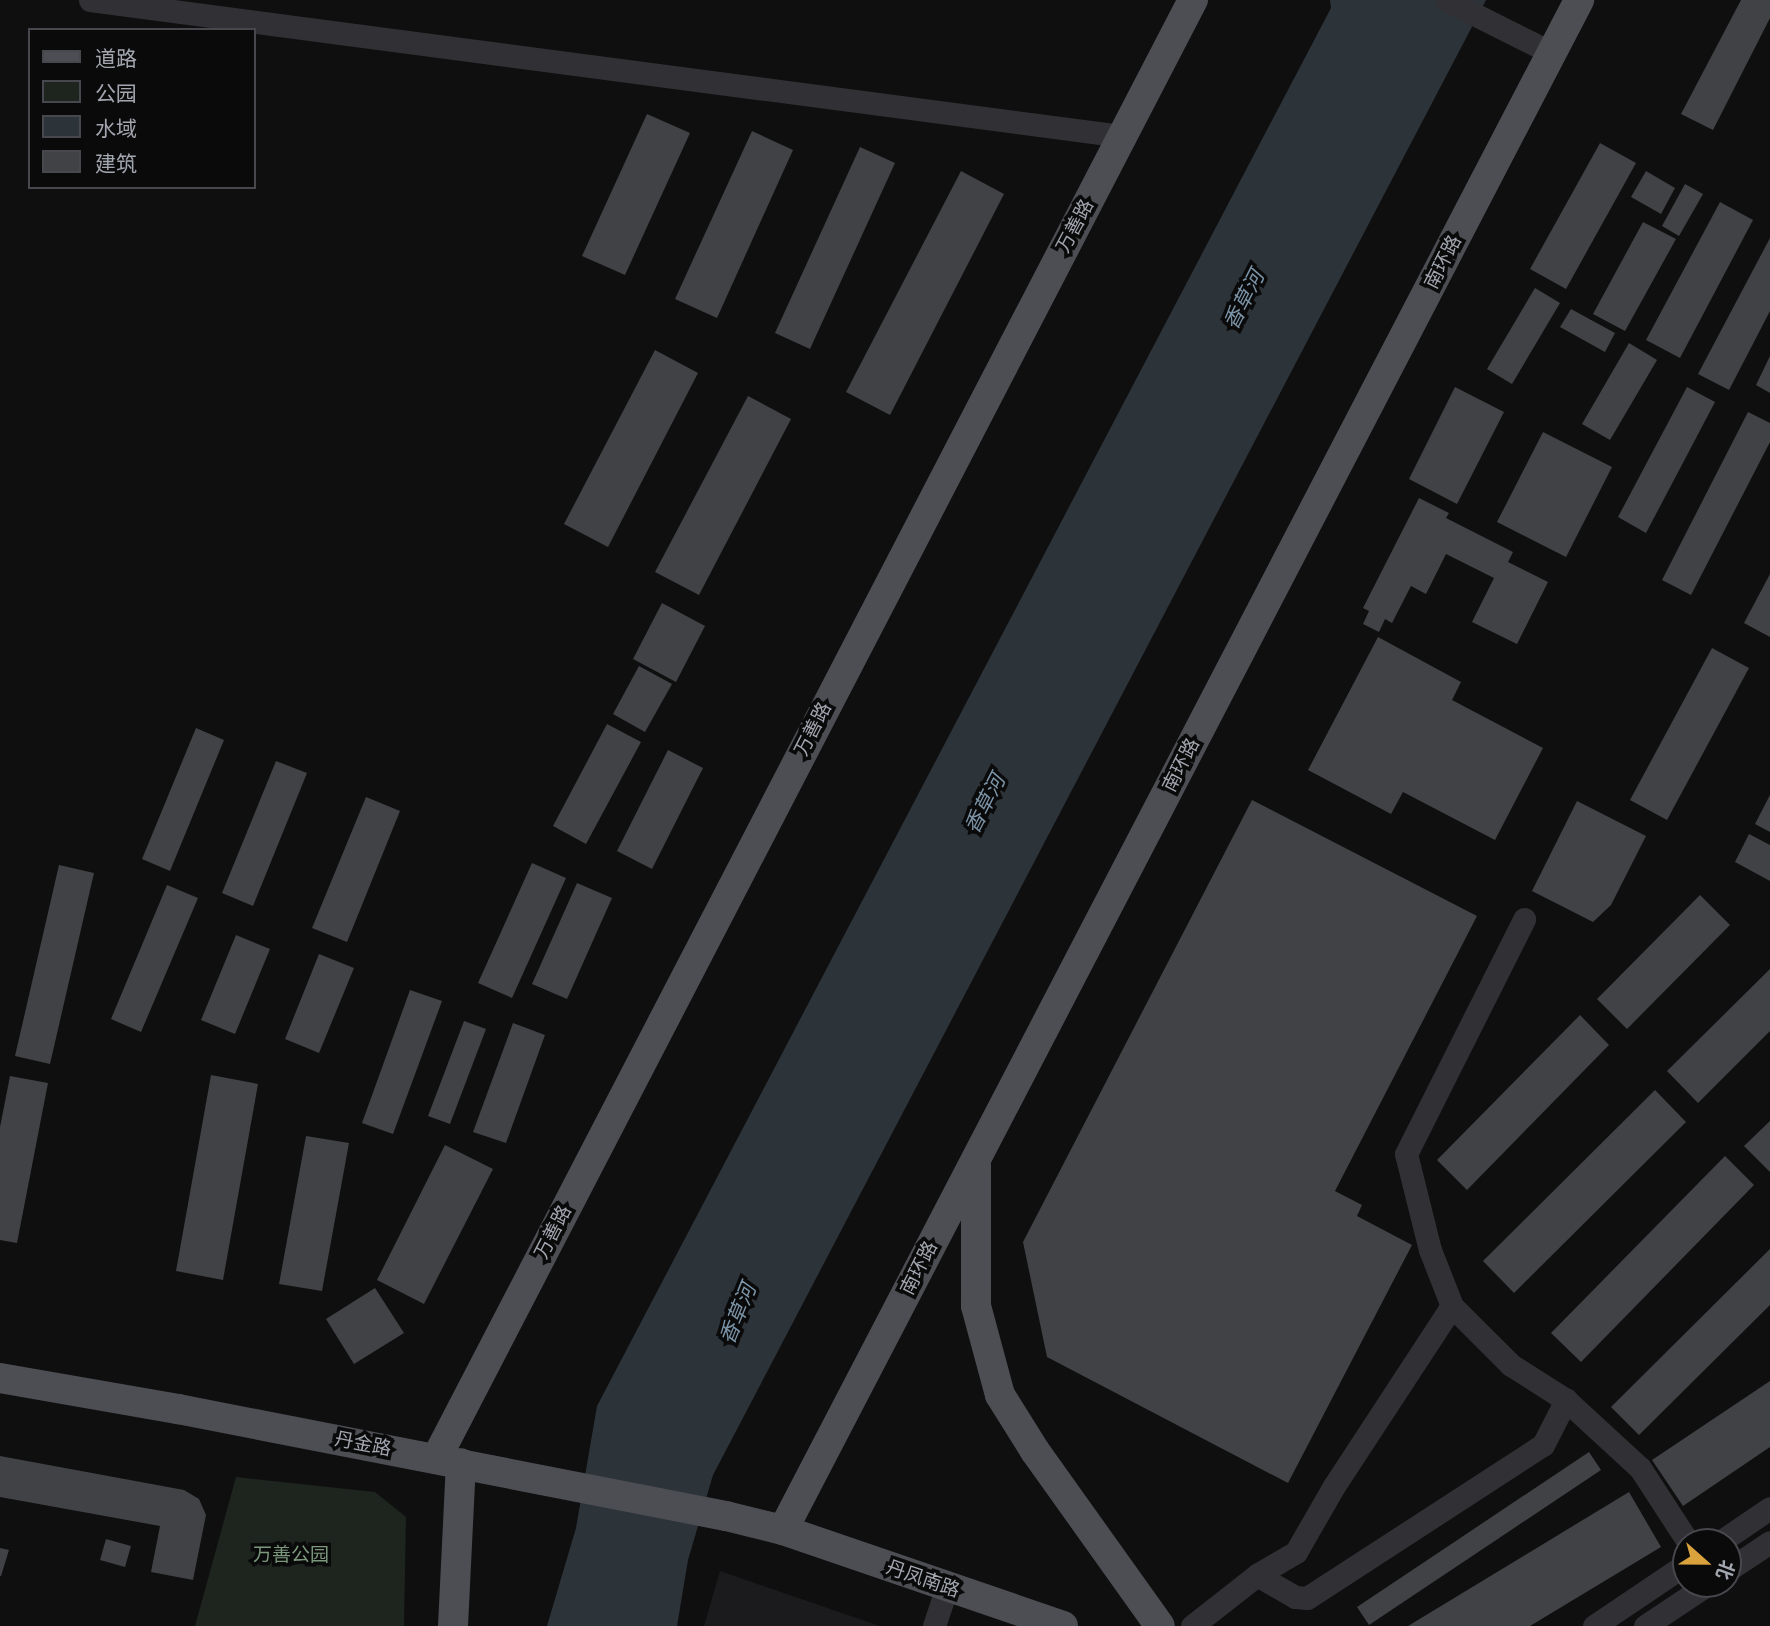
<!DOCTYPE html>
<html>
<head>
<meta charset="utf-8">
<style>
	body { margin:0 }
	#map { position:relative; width:1770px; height:1626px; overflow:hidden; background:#0f0f10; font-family:Roboto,"Noto Sans SC",sans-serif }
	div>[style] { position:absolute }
	.built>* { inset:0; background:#1b1b1d }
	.green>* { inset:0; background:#1e241e }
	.water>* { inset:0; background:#2c3339 }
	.building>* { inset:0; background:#414245 }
	.minor>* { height:23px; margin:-11.5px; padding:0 11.5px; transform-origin:11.5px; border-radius:11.5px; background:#313135 }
	.major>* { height:30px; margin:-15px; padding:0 15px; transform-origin:15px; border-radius:15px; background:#4d4e53 }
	span { translate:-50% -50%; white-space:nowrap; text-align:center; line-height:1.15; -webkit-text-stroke:7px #0a0a0b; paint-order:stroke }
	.street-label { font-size:19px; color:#a2a6af }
	.park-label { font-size:19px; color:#7b987c }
	.water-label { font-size:21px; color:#7c94a7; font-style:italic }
	.legend { position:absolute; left:28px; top:28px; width:228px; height:161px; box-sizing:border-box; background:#0a0a0b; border:2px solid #47484d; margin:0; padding:9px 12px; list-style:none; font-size:21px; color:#a2a6af }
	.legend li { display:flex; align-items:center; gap:14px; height:35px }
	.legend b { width:35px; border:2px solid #47484d }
	.north { position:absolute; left:1672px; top:1528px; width:70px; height:70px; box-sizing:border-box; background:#0a0a0b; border:2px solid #47484d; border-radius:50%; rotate:111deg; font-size:19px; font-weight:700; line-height:28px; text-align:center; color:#a2a6af }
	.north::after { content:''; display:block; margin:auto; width:24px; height:32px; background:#daa23d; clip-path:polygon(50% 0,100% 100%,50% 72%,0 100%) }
</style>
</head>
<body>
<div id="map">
	<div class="built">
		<i style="clip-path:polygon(720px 1571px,880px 1626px,704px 1626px)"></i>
	</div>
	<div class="green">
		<i style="clip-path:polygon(236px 1477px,375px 1492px,406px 1517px,404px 1626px,195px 1626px)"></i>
	</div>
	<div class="water">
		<i style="clip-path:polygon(1330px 0,1486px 0,713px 1475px,688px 1560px,677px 1626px,547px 1626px,576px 1528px,597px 1406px,1331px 8px)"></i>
	</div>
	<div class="building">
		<i style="clip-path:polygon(1741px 0,1770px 0,1770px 18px,1713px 130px,1681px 114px)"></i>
		<i style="clip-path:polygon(647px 114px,690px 133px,625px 275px,582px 256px)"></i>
		<i style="clip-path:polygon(752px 131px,793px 150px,717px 318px,675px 299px)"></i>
		<i style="clip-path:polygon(1600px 143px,1636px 163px,1566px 289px,1530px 269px)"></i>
		<i style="clip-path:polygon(860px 147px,895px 163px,810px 349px,775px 333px)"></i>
		<i style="clip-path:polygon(961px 171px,1004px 194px,890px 415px,846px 392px)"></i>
		<i style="clip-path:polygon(1646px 171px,1675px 188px,1661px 214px,1631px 197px)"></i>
		<i style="clip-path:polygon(1685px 184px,1703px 194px,1679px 236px,1662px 226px)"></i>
		<i style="clip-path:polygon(1720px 202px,1753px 220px,1680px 358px,1646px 340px)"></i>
		<i style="clip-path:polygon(1643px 222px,1676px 239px,1625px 331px,1593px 314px)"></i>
		<i style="clip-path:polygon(1770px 238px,1770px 311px,1729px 390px,1698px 374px)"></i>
		<i style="clip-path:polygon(1535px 288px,1560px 303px,1512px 384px,1487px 369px)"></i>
		<i style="clip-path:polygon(1571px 309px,1615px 333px,1605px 352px,1560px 327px)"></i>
		<i style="clip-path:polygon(1629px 343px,1657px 360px,1610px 440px,1582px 424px)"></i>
		<i style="clip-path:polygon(655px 350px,698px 373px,608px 547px,564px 524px)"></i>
		<i style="clip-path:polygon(1770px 356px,1770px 393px,1756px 385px)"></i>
		<i style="clip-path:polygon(1455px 387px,1504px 412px,1457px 504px,1409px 479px)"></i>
		<i style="clip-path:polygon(1687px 387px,1715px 402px,1646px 533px,1618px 517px)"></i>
		<i style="clip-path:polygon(748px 396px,791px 419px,699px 595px,655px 572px)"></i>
		<i style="clip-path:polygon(1748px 412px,1770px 423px,1770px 442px,1691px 595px,1662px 580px)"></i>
		<i style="clip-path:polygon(1543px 432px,1612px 467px,1566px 557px,1497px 522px)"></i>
		<i style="clip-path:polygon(1419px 498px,1449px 513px,1446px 518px,1513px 552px,1508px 562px,1548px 582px,1517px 644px,1472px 622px,1494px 578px,1446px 554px,1426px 594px,1411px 586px,1392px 623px,1385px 619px,1379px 632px,1363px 624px,1369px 611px,1363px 608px)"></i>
		<i style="clip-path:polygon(1770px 574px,1770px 637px,1744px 623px)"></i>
		<i style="clip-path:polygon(662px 603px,705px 626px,676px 682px,633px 659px)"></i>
		<i style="clip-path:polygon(1378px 637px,1461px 682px,1452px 700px,1543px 748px,1495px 840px,1403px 792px,1391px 814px,1308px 770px)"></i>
		<i style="clip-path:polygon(1712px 648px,1749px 668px,1667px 820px,1630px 800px)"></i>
		<i style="clip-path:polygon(639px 666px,672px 684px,645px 732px,613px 714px)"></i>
		<i style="clip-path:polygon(607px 724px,641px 742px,586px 844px,553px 826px)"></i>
		<i style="clip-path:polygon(196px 728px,224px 740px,170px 871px,142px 859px)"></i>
		<i style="clip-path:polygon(668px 750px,703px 768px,652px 869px,617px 851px)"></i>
		<i style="clip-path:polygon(276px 761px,307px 773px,253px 906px,222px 893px)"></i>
		<i style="clip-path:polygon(1770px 795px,1770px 832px,1755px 824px)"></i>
		<i style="clip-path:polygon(366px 797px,400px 811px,347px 942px,312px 928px)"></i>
		<i style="clip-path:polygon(1252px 800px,1477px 916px,1335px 1191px,1362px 1205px,1357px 1216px,1412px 1245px,1288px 1483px,1047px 1357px,1023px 1242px)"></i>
		<i style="clip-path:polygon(1577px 801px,1646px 836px,1611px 905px,1593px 922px,1532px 891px)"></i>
		<i style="clip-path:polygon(1749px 834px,1770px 845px,1770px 881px,1735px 862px)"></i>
		<i style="clip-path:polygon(532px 863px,566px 878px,512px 998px,478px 983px)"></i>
		<i style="clip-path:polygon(59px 865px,94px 873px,50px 1064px,15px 1056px)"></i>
		<i style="clip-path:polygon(577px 883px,612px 898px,567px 999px,532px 984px)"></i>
		<i style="clip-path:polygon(167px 885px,198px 898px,141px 1032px,111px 1019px)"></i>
		<i style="clip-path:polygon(1700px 895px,1730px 925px,1627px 1029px,1597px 999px)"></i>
		<i style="clip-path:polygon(236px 935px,270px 949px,235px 1034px,201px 1020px)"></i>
		<i style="clip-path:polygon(319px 954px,354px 968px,319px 1053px,285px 1039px)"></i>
		<i style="clip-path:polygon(1770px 969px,1770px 1031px,1698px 1103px,1667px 1071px)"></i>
		<i style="clip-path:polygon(410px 990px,442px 1001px,393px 1134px,362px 1123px)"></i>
		<i style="clip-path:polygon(1580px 1015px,1609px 1045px,1467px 1190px,1437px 1160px)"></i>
		<i style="clip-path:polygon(464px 1021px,486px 1029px,450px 1124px,428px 1116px)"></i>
		<i style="clip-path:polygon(513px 1023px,545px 1035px,506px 1143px,473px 1132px)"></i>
		<i style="clip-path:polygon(211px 1075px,258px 1084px,223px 1280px,176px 1271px)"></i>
		<i style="clip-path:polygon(10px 1076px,48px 1083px,17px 1243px,0 1240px,0 1127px)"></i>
		<i style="clip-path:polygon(1655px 1090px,1686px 1122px,1514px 1293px,1483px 1261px)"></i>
		<i style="clip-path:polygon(1770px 1121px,1770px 1172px,1744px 1146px)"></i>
		<i style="clip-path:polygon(306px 1136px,349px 1143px,322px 1291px,279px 1284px)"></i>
		<i style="clip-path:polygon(445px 1145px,493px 1169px,424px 1304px,377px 1280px)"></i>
		<i style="clip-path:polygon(1725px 1156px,1754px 1185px,1581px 1362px,1551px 1333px)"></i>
		<i style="clip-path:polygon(1770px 1249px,1770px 1305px,1639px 1435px,1611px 1407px)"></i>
		<i style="clip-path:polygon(375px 1288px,404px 1333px,354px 1364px,326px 1319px)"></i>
		<i style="clip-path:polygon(1770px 1381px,1770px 1447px,1683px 1506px,1652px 1460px)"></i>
		<i style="clip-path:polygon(1589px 1452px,1601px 1470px,1369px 1625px,1357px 1607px)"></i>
		<i style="clip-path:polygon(0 1456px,184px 1490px,199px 1499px,206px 1515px,193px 1580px,151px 1572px,160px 1526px,0 1497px)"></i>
		<i style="clip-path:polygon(1629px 1492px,1661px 1547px,1530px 1626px,1408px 1626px)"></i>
		<i style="clip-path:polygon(106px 1539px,131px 1546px,125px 1567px,100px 1560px)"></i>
		<i style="clip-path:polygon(0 1548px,9px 1550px,1px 1576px,0 1576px)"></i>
	</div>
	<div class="minor">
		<i style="left:90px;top:0;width:1040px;rotate:7.51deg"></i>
		<i style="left:1446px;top:0;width:119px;rotate:26.6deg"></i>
		<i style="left:1566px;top:1400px;width:100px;rotate:42.6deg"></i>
		<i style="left:1640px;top:1468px;width:88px;rotate:57deg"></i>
		<i style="left:1720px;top:1542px;width:60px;rotate:-34.2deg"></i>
		<i style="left:1728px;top:1570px;width:50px;rotate:-33.7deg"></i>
		<i style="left:1257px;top:1575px;width:44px;rotate:30.1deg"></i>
		<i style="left:1295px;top:1597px;width:12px;rotate:5deg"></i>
		<i style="left:1307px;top:1598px;width:281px;rotate:-33deg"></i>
		<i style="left:1543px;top:1445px;width:51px;rotate:-62.9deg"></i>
		<i style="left:1566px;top:1400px;width:65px;rotate:-147.5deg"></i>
		<i style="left:1511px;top:1365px;width:83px;rotate:-135deg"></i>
		<i style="left:934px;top:1626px;width:41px;rotate:-71.6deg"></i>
		<i style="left:1192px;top:1626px;width:83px;rotate:-38.1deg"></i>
		<i style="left:1257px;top:1575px;width:45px;rotate:-30.5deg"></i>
		<i style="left:1296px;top:1552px;width:76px;rotate:-60.1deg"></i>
		<i style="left:1334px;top:1486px;width:215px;rotate:-56.8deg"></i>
		<i style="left:1452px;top:1306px;width:60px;rotate:-111.4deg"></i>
		<i style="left:1430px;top:1250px;width:99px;rotate:-104deg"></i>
		<i style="left:1406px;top:1154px;width:263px;rotate:-63.3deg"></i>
		<i style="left:1594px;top:1626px;width:111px;rotate:-34deg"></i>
		<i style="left:1645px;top:1626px;width:76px;rotate:-33.7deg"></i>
	</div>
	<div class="major">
		<i style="left:976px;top:1165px;width:141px;rotate:90deg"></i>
		<i style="left:976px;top:1306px;width:92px;rotate:74.9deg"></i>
		<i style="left:1000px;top:1395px;width:66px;rotate:58deg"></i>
		<i style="left:1035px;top:1451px;width:215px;rotate:54.5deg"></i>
		<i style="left:0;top:1378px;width:181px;rotate:9.9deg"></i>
		<i style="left:178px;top:1409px;width:558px;rotate:11.05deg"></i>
		<i style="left:726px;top:1516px;width:59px;rotate:13.8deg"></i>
		<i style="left:783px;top:1530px;width:296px;rotate:18.9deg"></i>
		<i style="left:436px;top:1459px;width:1644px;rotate:-62.58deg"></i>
		<i style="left:783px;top:1530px;width:1725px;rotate:-62.51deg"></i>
		<i style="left:453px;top:1626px;width:163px;rotate:-87.2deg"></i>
	</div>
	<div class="street-label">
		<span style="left:1075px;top:226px;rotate:-62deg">万善路</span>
		<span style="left:1443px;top:262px;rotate:-63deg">南环路</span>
		<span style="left:813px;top:729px;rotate:-63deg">万善路</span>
		<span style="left:1181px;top:765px;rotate:-63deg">南环路</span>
		<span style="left:553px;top:1232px;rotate:-63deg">万善路</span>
		<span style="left:919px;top:1268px;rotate:-63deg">南环路</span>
		<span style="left:363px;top:1444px;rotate:11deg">丹金路</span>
		<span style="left:923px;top:1579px;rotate:19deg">丹凤南路</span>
	</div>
	<div class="park-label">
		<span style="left:291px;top:1555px">万善公园</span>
	</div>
	<div class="water-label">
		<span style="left:1244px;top:300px;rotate:-63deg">香草河</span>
		<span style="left:985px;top:804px;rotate:-63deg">香草河</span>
		<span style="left:738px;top:1314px;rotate:-68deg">香草河</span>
	</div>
	<ul class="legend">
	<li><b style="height:9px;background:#4d4e53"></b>道路</li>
	<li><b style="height:19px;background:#1e241e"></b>公园</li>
	<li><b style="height:19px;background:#2c3339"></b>水域</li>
	<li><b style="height:19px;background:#414245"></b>建筑</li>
	</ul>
	<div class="north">北</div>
</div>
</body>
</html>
